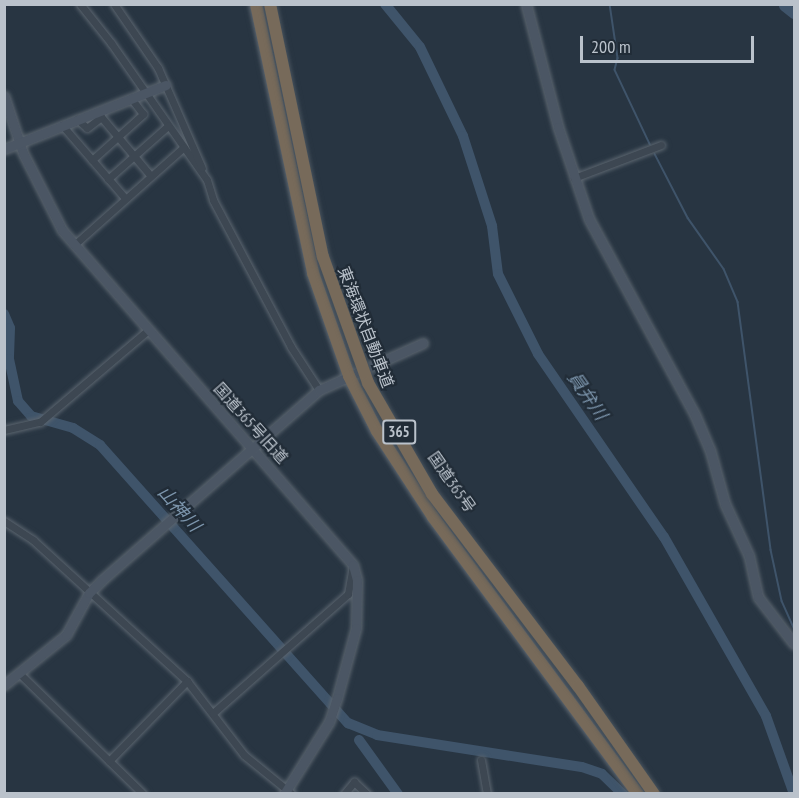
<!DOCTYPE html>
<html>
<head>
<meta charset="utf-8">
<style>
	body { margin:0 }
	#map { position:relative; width:799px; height:798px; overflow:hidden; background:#283542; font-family:"PT Sans Narrow","Noto Sans JP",sans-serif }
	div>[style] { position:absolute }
	.stream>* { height:1.5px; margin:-0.75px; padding:0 0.75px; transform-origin:0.75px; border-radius:0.75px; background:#3f546a }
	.river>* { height:10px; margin:-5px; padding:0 5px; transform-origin:5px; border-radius:5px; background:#3f546a }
	.roads { filter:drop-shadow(0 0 2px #5b656f) drop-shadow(0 0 2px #5b656f) }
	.street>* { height:7px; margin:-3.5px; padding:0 3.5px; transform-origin:3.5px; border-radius:3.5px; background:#3d4752 }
	.secondary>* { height:9px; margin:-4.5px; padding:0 4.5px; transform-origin:4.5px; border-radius:4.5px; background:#4b5664 }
	.highway>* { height:12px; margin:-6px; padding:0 6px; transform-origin:6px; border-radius:6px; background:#776a5a }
	.bridges { filter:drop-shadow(0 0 2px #47525c) drop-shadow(0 0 2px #47525c) }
	.highway-bridge>* { height:12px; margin:-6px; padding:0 6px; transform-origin:6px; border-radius:6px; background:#776a5a }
	span { translate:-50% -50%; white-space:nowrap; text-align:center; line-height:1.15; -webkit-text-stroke:4.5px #212c37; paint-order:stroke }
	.shield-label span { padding:2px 4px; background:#212c37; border:2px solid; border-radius:4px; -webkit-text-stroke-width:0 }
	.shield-label { font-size:15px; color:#bac2cb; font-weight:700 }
	.street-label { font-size:16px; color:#bac2cb }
	.water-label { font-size:18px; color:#7c95ac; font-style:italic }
	.frame { position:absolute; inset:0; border:6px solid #bac2cb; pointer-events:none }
	.scale { position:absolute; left:580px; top:36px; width:174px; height:27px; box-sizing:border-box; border:3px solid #bac2cb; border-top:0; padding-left:8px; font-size:18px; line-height:21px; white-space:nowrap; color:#bac2cb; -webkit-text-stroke:4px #212c37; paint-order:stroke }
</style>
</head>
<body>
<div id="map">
	<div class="stream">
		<i style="left:610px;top:4px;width:55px;rotate:81.6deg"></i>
		<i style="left:618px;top:58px;width:12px;rotate:104deg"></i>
		<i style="left:615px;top:70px;width:82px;rotate:64.7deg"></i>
		<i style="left:781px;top:4px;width:4px;rotate:34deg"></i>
		<i style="left:655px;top:154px;width:72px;rotate:62.7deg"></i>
		<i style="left:688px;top:218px;width:62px;rotate:54.8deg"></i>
		<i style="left:724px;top:269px;width:36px;rotate:67deg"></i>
		<i style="left:738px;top:302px;width:250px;rotate:82.4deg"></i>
		<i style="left:771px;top:550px;width:52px;rotate:77.8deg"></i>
		<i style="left:782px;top:601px;width:30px;rotate:66deg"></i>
	</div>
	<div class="river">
		<i style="left:385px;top:4px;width:55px;rotate:50.9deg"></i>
		<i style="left:420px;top:47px;width:99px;rotate:64.2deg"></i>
		<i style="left:463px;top:136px;width:95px;rotate:72.1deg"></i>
		<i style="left:492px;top:226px;width:48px;rotate:82.9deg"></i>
		<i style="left:498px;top:274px;width:89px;rotate:63.4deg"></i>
		<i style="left:538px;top:354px;width:222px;rotate:55.5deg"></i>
		<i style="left:664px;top:537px;width:206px;rotate:60.3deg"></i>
		<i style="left:766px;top:716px;width:83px;rotate:70.3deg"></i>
		<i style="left:784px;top:6px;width:13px;rotate:39deg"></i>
		<i style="left:4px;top:314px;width:15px;rotate:67deg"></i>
		<i style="left:10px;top:328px;width:31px;rotate:92deg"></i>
		<i style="left:9px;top:359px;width:43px;rotate:77.9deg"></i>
		<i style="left:18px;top:401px;width:20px;rotate:49deg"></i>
		<i style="left:31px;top:416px;width:44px;rotate:15.9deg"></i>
		<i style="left:73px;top:428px;width:32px;rotate:32deg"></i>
		<i style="left:100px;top:445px;width:373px;rotate:48.3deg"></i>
		<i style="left:348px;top:723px;width:31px;rotate:22deg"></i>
		<i style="left:377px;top:735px;width:207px;rotate:8.9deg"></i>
		<i style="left:582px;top:767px;width:21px;rotate:19deg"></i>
		<i style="left:602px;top:774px;width:29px;rotate:44deg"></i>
		<i style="left:359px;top:740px;width:67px;rotate:54.2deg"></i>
	</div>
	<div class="roads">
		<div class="street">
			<i style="left:80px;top:4px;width:50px;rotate:51.5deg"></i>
			<i style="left:111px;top:43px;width:167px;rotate:55deg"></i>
			<i style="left:207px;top:180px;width:21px;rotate:73deg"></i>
			<i style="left:213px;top:200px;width:166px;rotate:62deg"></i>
			<i style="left:291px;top:347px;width:51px;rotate:56.9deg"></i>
			<i style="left:114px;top:4px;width:78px;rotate:55.5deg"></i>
			<i style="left:158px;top:68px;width:109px;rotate:66.3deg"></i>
			<i style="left:97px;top:112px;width:82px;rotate:49.9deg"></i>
			<i style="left:77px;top:119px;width:13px;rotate:42deg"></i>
			<i style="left:87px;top:128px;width:18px;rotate:-38deg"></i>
			<i style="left:62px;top:125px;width:96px;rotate:49.2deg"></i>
			<i style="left:92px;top:160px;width:69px;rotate:-42deg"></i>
			<i style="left:143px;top:114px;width:20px;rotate:-127deg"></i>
			<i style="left:574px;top:178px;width:93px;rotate:-20.8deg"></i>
			<i style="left:108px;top:179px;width:80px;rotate:-41.5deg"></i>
			<i style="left:74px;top:245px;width:147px;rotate:-41.7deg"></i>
			<i style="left:4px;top:430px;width:37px;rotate:-13deg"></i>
			<i style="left:40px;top:422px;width:142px;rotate:-40.4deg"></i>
			<i style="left:4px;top:521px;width:35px;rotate:33deg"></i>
			<i style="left:33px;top:540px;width:209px;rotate:42.5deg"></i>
			<i style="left:187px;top:681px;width:93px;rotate:52.4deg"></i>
			<i style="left:244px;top:755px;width:62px;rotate:39.1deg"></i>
			<i style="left:19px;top:673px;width:173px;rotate:44.3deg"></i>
			<i style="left:213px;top:713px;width:180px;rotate:-41.4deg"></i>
			<i style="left:348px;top:594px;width:29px;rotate:-80deg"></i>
			<i style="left:481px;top:760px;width:35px;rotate:80deg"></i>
			<i style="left:109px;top:761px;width:112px;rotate:-45.7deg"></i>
			<i style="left:344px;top:794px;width:16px;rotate:-50deg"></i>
			<i style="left:354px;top:782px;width:18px;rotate:43deg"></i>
		</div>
		<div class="secondary">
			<i style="left:526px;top:4px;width:127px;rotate:75.4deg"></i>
			<i style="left:558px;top:127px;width:97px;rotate:71.4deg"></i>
			<i style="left:589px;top:219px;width:223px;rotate:61.6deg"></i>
			<i style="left:695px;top:415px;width:38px;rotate:67deg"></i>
			<i style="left:710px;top:450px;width:56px;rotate:74.5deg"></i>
			<i style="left:725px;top:504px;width:57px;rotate:65.2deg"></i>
			<i style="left:749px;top:556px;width:42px;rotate:77.6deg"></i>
			<i style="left:758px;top:597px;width:59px;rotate:52.5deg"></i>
			<i style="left:4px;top:96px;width:60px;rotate:71.6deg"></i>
			<i style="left:23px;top:153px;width:86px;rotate:63.1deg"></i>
			<i style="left:62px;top:230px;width:444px;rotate:49deg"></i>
			<i style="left:353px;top:565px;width:16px;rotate:75deg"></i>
			<i style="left:357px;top:580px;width:48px;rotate:91.2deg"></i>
			<i style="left:356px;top:628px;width:73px;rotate:105.2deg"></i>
			<i style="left:337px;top:698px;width:25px;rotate:108deg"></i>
			<i style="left:329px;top:722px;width:85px;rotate:122deg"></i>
			<i style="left:4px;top:149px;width:174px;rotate:-21.6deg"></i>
			<i style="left:4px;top:685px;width:80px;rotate:-38.9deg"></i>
			<i style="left:66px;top:635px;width:48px;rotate:-61.3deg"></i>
			<i style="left:89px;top:593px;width:18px;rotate:-45deg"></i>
			<i style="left:102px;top:580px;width:288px;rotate:-41.2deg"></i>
			<i style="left:319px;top:390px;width:114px;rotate:-24.3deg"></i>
		</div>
		<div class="highway">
			<i style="left:256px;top:4px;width:275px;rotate:78deg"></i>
			<i style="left:313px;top:273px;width:109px;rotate:70.7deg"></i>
			<i style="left:349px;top:376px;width:62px;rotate:63deg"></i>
			<i style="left:377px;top:431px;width:103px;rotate:56.9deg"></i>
			<i style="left:433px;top:517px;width:345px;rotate:53.5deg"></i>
		</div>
	</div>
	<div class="bridges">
		<div class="highway-bridge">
			<i style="left:270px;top:4px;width:258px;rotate:78.2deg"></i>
			<i style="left:323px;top:257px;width:134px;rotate:70.3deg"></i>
			<i style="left:368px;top:383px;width:128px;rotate:60deg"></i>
			<i style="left:432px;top:494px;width:241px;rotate:52.8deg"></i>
			<i style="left:578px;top:686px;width:132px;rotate:54.9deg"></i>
		</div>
	</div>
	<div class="shield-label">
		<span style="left:399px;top:432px">365</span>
	</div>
	<div class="street-label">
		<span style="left:366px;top:327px;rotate:69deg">東海環状自動車道</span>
		<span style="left:251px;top:423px;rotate:48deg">国道365号旧道</span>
		<span style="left:452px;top:482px;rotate:55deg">国道365号</span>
	</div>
	<div class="water-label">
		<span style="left:587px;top:396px;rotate:55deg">員弁川</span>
		<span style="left:179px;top:509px;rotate:48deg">山神川</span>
	</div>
	<div class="frame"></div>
	<div class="scale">200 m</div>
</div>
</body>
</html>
